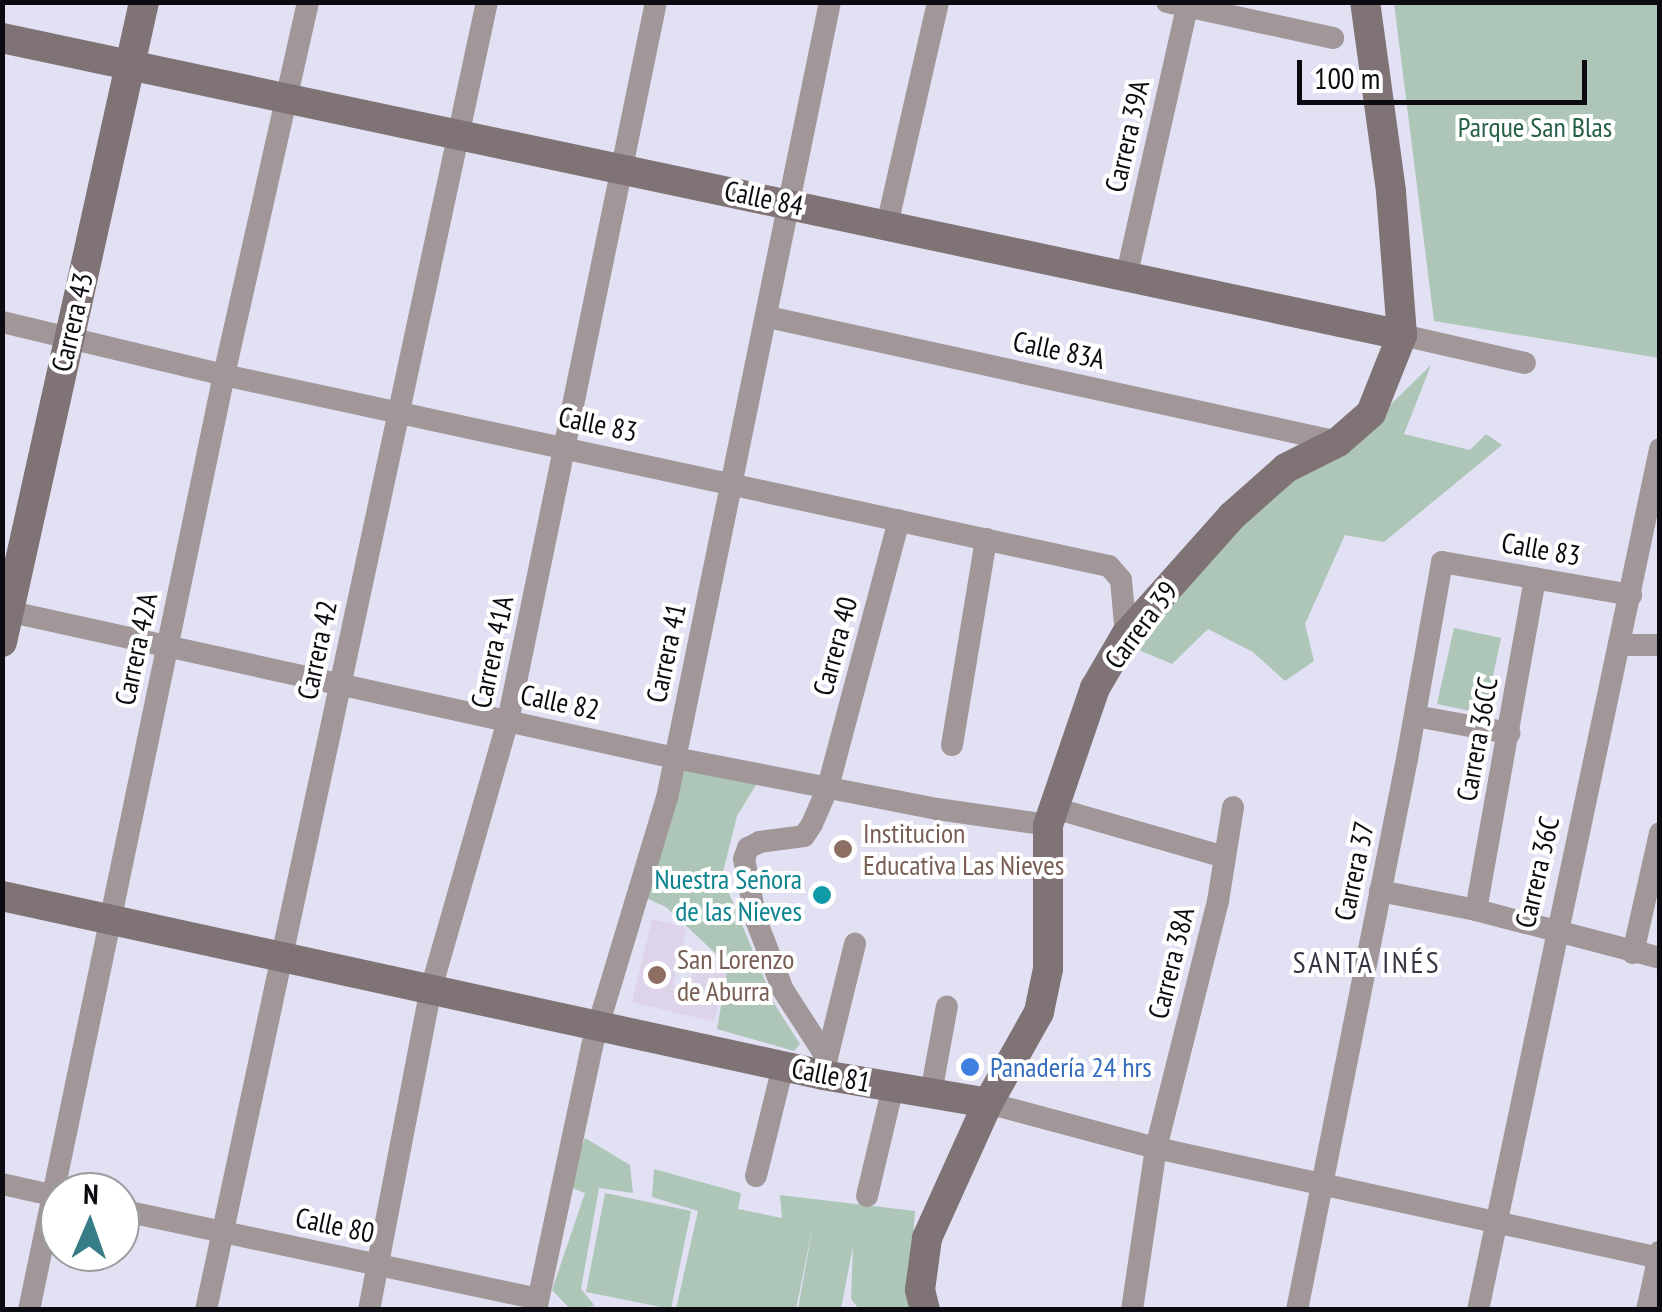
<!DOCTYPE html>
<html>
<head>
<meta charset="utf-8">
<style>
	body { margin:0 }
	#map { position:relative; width:1662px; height:1312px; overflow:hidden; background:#e2e1f4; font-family:"PT Sans Narrow",sans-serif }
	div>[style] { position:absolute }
	.education>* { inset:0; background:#ded4e9 }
	.green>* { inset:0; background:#adc6b7 }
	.street>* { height:22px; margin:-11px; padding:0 11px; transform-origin:11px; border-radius:11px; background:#a19799 }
	.secondary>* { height:30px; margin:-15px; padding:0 15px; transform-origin:15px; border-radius:15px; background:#807375 }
	.dots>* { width:28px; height:28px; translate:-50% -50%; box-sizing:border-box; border:5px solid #fff; border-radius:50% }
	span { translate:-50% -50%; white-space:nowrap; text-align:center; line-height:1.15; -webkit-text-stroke:8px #fff; paint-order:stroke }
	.park-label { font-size:28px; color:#266145 }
	.street-label { font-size:28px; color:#0b0b11 }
	.education-label { font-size:28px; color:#785e54 }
	.left { translate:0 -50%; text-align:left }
	.culture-label { font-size:28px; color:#0d838f }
	.right { translate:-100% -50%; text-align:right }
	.shop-label { font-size:28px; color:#366cbe }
	.neighbourhood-label { font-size:30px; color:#383645; letter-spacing:2.5px }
	.frame { position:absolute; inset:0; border:5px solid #0b0b11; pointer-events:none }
	.north { position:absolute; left:40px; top:1172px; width:100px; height:100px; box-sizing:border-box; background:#fff; border:2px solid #9d9da0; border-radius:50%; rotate:2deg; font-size:28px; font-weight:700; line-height:40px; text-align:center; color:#0b0b11 }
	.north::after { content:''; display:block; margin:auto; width:35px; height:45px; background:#367d88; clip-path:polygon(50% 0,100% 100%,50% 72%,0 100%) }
	.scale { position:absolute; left:1297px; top:60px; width:290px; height:45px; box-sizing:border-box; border:5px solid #0b0b11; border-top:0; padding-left:12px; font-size:30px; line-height:35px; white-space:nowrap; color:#0b0b11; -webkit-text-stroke:8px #fff; paint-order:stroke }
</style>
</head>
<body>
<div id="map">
	<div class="education">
		<i style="clip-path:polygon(652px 919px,687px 928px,673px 985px,688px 989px,696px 957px,729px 965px,714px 1022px,632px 1002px)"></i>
	</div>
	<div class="green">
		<i style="clip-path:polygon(1394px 3px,1659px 3px,1659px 358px,1434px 321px)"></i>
		<i style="clip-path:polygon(1431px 365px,1404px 434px,1470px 450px,1486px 434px,1502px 445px,1384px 542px,1345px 535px,1305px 624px,1314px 661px,1285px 681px,1253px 652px,1208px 629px,1172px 664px,1127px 645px,1286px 480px,1380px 415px)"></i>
		<i style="clip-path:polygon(1454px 628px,1501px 638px,1485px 714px,1437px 704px)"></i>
		<i style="clip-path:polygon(680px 764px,759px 780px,737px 816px,722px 876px,775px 1005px,800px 1044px,794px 1051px,717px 1029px,728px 965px,666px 907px,644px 897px)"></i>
		<i style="clip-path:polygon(585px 1138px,630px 1165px,633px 1193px,599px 1188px,581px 1289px,595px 1306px,570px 1309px,552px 1290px,585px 1193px,567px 1186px)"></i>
		<i style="clip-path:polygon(654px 1169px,741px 1193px,738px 1209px,782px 1218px,780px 1195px,915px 1211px,909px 1299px,913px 1309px,859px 1309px,851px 1299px,853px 1246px,841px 1309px,798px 1309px,813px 1225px,796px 1309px,676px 1309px,698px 1211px,652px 1197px)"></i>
		<i style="clip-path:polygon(605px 1193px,691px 1211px,671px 1309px,586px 1292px)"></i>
	</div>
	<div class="street">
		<i style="left:1167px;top:2px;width:170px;rotate:12.2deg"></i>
		<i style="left:887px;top:225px;width:229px;rotate:-77.1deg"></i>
		<i style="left:1126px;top:278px;width:278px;rotate:-77.3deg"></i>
		<i style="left:768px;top:317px;width:584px;rotate:12.37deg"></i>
		<i style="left:2px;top:322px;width:228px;rotate:13.4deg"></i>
		<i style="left:224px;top:375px;width:905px;rotate:12.18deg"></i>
		<i style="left:1109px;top:566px;width:18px;rotate:49deg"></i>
		<i style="left:1121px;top:580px;width:55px;rotate:84.8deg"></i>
		<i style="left:1402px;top:335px;width:126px;rotate:12.8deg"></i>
		<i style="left:2px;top:610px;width:689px;rotate:12.4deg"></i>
		<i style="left:675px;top:758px;width:267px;rotate:11deg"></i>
		<i style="left:937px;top:809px;width:112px;rotate:8.2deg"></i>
		<i style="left:1619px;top:645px;width:41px"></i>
		<i style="left:1415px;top:716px;width:96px;rotate:10.3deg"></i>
		<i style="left:952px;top:745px;width:209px;rotate:-80.6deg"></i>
		<i style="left:1054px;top:808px;width:178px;rotate:16deg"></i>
		<i style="left:1380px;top:891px;width:98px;rotate:11.2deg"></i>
		<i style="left:1476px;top:910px;width:190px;rotate:14.6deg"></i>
		<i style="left:1476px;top:910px;width:337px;rotate:-79.9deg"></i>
		<i style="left:1633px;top:953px;width:123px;rotate:-77.3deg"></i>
		<i style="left:827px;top:1058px;width:81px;rotate:-122.9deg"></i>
		<i style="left:783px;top:990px;width:75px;rotate:-111.1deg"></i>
		<i style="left:756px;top:920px;width:62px;rotate:-101.1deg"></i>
		<i style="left:744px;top:859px;width:12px;rotate:-70deg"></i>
		<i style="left:748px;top:848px;width:13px;rotate:-27deg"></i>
		<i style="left:760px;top:842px;width:44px;rotate:-7.8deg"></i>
		<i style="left:804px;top:836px;width:14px;rotate:-56deg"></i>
		<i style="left:812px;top:824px;width:40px;rotate:-66.6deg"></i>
		<i style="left:828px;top:787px;width:276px;rotate:-75.1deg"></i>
		<i style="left:825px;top:1066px;width:126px;rotate:-76.2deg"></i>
		<i style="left:931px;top:1093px;width:88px;rotate:-79.6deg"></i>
		<i style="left:988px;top:1103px;width:174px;rotate:15deg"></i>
		<i style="left:1156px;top:1148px;width:516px;rotate:12.31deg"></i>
		<i style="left:756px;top:1176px;width:113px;rotate:-76.2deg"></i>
		<i style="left:2px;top:1184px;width:59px;rotate:12.6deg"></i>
		<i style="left:867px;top:1196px;width:112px;rotate:-76.6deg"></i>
		<i style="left:120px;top:1210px;width:427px;rotate:12deg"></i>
		<i style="left:29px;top:1310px;width:955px;rotate:-78.22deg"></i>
		<i style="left:224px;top:375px;width:382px;rotate:-77.3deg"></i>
		<i style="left:206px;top:1310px;width:1338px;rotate:-77.88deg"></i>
		<i style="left:369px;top:1310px;width:327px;rotate:-79.1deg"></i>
		<i style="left:431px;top:989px;width:279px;rotate:-74deg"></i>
		<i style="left:508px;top:721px;width:734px;rotate:-78.37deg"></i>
		<i style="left:536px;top:1310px;width:270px;rotate:-78deg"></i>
		<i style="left:592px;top:1046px;width:259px;rotate:-73.2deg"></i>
		<i style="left:667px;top:798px;width:813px;rotate:-78.43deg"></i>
		<i style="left:1132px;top:1310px;width:164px;rotate:-81.6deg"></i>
		<i style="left:1156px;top:1148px;width:255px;rotate:-75.9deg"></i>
		<i style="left:1218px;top:901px;width:95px;rotate:-80.9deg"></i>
		<i style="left:1297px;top:1310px;width:562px;rotate:-78.71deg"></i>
		<i style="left:1407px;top:759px;width:200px;rotate:-79.9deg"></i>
		<i style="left:1442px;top:562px;width:192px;rotate:9.9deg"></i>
		<i style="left:1478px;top:1310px;width:880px;rotate:-78.06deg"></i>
		<i style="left:1647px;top:1310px;width:60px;rotate:-77.6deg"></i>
	</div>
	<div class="secondary">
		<i style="left:2px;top:38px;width:1431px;rotate:11.98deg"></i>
		<i style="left:2px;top:642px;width:656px;rotate:-77.49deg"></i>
		<i style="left:2px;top:896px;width:840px;rotate:12.3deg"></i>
		<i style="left:823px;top:1075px;width:167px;rotate:9.6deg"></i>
		<i style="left:925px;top:1310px;width:21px;rotate:-104deg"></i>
		<i style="left:920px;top:1290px;width:52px;rotate:-82.3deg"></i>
		<i style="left:927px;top:1238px;width:148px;rotate:-65.7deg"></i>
		<i style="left:988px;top:1103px;width:104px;rotate:-60.7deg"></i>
		<i style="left:1039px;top:1012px;width:44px;rotate:-78.2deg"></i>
		<i style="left:1048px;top:969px;width:144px;rotate:-90deg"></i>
		<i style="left:1048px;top:825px;width:145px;rotate:-71.1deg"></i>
		<i style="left:1095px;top:688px;width:61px;rotate:-59.7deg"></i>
		<i style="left:1126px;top:635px;width:159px;rotate:-48.3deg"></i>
		<i style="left:1232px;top:516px;width:72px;rotate:-41.6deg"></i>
		<i style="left:1286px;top:468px;width:58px;rotate:-26.6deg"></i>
		<i style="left:1338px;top:442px;width:44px;rotate:-41.3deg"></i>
		<i style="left:1371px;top:413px;width:84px;rotate:-68.3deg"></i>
		<i style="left:1402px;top:335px;width:144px;rotate:-94.4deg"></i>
		<i style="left:1391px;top:191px;width:191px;rotate:-97.8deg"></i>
	</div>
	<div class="dots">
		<i style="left:843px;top:849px;background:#8d6e63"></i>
		<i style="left:822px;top:895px;background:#0f9aa8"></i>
		<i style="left:657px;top:975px;background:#8d6e63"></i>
		<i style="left:970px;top:1067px;background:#3f7fe0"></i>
	</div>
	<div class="park-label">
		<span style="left:1535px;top:127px">Parque San Blas</span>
	</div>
	<div class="street-label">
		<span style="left:1127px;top:136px;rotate:-77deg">Carrera 39A</span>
		<span style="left:764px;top:198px;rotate:12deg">Calle 84</span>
		<span style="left:72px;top:322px;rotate:-77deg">Carrera 43</span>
		<span style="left:1059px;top:350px;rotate:12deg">Calle 83A</span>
		<span style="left:598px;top:424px;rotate:12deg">Calle 83</span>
		<span style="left:1541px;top:549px;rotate:10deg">Calle 83</span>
		<span style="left:1141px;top:625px;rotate:-53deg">Carrera 39</span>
		<span style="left:835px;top:646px;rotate:-75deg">Carrera 40</span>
		<span style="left:136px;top:649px;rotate:-78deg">Carrera 42A</span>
		<span style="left:317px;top:650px;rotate:-78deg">Carrera 42</span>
		<span style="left:492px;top:652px;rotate:-78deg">Carrera 41A</span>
		<span style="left:666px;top:653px;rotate:-78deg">Carrera 41</span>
		<span style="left:560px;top:702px;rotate:12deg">Calle 82</span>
		<span style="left:1477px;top:739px;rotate:-80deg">Carrera 36CC</span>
		<span style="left:1354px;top:871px;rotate:-78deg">Carrera 37</span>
		<span style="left:1537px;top:872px;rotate:-77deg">Carrera 36C</span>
		<span style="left:1171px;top:963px;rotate:-76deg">Carrera 38A</span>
		<span style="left:831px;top:1075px;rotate:11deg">Calle 81</span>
		<span style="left:335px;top:1225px;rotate:12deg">Calle 80</span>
	</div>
	<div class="education-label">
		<span class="left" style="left:863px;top:849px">Institucion<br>Educativa Las Nieves</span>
		<span class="left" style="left:677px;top:975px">San Lorenzo<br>de Aburra</span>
	</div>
	<div class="culture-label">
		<span class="right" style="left:802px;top:895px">Nuestra Señora<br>de las Nieves</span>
	</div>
	<div class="shop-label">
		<span class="left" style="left:990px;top:1067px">Panadería 24 hrs</span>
	</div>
	<div class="neighbourhood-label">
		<span style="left:1367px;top:962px">SANTA INÉS</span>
	</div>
	<div class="frame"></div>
	<div class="north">N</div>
	<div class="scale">100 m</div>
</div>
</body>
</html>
